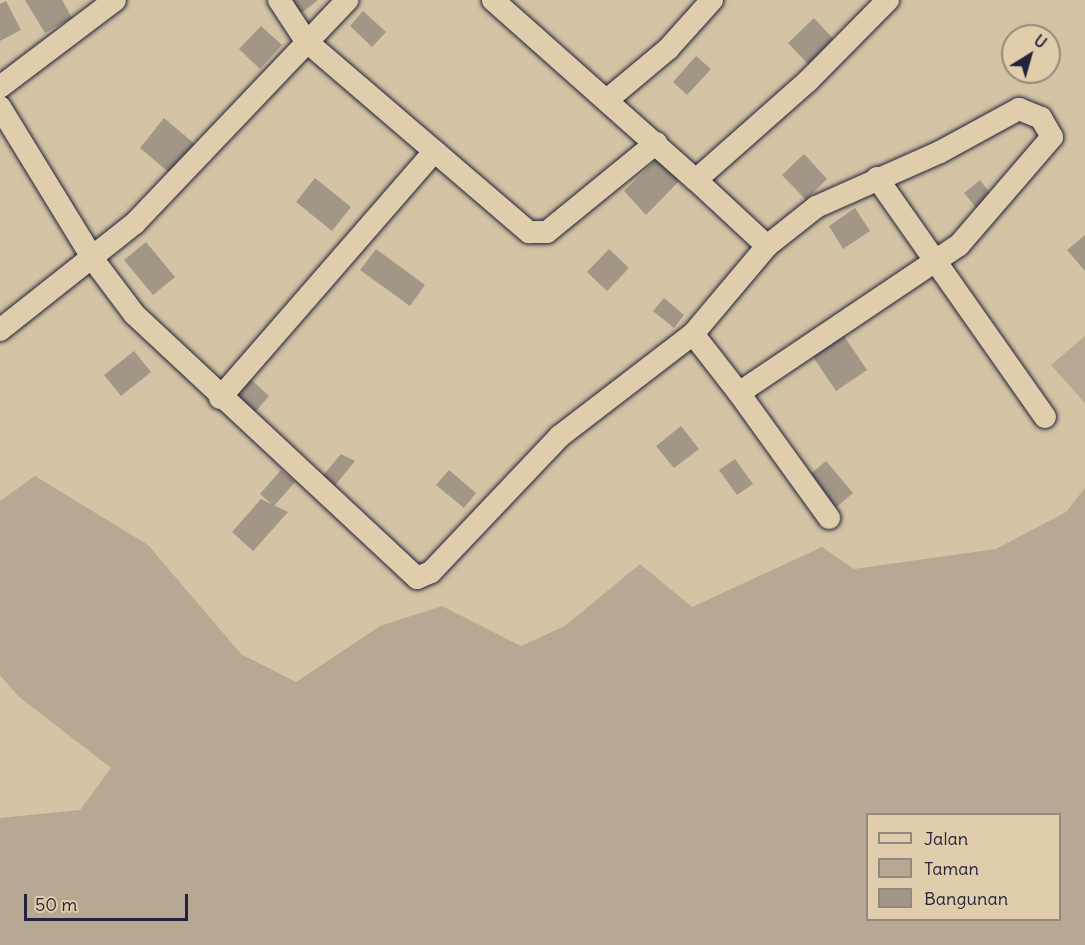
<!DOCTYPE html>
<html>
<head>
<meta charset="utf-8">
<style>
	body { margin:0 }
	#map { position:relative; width:1085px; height:945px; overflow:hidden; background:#d4c3a4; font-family:Delius,sans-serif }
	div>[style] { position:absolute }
	.green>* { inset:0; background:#b6a893 }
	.building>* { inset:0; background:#a29687 }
	.roads { filter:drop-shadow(0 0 2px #22223b) drop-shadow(0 0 2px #22223b) }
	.street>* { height:22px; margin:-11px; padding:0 11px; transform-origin:11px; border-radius:11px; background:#dfcdab }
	span { translate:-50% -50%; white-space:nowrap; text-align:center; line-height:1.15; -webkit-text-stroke:5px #dfcdab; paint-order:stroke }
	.legend { position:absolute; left:866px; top:813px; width:195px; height:108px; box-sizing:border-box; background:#dfcdab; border:2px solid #93897e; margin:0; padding:8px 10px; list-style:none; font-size:18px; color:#22223b }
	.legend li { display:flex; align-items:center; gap:12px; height:30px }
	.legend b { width:30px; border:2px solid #93897e }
	.north { position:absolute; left:1001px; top:24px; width:60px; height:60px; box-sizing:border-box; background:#dfcdab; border:2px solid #93897e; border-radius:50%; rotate:37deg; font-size:16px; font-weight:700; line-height:24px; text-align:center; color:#22223b }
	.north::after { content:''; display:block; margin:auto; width:21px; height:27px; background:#22223b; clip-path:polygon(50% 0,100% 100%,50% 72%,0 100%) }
	.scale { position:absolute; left:24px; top:894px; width:164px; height:27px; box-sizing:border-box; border:3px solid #22223b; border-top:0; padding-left:8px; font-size:18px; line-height:21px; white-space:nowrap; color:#22223b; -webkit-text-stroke:4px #dfcdab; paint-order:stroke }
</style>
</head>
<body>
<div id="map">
	<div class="green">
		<i style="clip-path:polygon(1085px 336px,1085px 403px,1051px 365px)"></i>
		<i style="clip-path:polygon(evenodd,35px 476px,148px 545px,241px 654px,296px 682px,380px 626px,442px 606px,521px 646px,565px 626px,640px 564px,692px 607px,822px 547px,854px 569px,996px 549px,1066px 512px,1085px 488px,1085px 945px,0 945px,0 818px,80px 810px,111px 768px,18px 696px,0 675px,0 501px,35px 476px,868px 814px,1060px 814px,1060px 920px,868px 920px,868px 814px)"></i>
	</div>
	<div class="building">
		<i style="clip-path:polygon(25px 0,62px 0,72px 18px,45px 33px)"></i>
		<i style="clip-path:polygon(286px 0,318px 0,299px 15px)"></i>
		<i style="clip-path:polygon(6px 1px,21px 30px,0 41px,0 4px)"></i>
		<i style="clip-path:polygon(363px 11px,386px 32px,372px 47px,350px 26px)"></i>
		<i style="clip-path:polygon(814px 18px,836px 42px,811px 67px,788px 43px)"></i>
		<i style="clip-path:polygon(261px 26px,282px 45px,260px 69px,239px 49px)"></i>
		<i style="clip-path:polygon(696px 56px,711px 69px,687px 95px,673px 82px)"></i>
		<i style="clip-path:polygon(164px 118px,196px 145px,172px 175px,140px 148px)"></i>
		<i style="clip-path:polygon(804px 154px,827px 179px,806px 200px,782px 175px)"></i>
		<i style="clip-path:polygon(660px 156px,682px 178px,646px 215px,624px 191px)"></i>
		<i style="clip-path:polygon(315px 178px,351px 207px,332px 231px,296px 202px)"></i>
		<i style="clip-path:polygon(980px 180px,993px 197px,978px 210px,964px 193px)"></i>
		<i style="clip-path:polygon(855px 208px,870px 231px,843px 249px,829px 226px)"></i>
		<i style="clip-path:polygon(1085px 235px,1085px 271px,1067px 250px)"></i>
		<i style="clip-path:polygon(146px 242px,175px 277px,153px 295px,124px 260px)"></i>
		<i style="clip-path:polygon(376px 249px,425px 285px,410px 306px,360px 270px)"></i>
		<i style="clip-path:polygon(609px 249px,629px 268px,607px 291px,587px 272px)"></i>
		<i style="clip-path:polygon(664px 298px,684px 315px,674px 328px,653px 311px)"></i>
		<i style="clip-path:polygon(842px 333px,867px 370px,836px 391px,811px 354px)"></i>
		<i style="clip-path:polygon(134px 351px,151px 372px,121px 396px,104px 375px)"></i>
		<i style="clip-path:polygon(247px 376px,269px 396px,255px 412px,233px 392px)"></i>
		<i style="clip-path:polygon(681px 426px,699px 449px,674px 468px,656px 446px)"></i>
		<i style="clip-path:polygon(341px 454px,355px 461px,332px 489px,320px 479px)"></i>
		<i style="clip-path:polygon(735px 459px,753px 484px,737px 495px,719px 470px)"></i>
		<i style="clip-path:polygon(826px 461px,853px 493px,833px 510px,807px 477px)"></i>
		<i style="clip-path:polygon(281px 470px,295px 482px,274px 506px,260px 494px)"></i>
		<i style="clip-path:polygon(449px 470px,476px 493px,464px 508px,436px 485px)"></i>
		<i style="clip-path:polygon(261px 499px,288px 512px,253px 551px,232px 532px)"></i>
	</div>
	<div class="roads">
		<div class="street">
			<i style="left:279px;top:0;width:49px;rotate:56.6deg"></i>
			<i style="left:306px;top:41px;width:294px;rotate:40.6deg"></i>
			<i style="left:529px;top:232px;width:18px"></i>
			<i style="left:547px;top:232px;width:141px;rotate:-39.2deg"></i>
			<i style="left:493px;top:0;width:271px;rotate:41.6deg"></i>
			<i style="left:696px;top:180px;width:149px;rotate:-41.5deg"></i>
			<i style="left:808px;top:81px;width:114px;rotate:-45.4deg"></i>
			<i style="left:0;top:87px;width:144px;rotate:-37.1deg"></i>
			<i style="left:607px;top:100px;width:80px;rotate:-39.9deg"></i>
			<i style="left:668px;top:49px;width:66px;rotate:-48.1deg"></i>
			<i style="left:0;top:107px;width:182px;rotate:58.5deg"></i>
			<i style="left:95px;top:262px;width:65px;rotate:53.1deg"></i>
			<i style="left:134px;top:314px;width:387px;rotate:43deg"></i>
			<i style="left:417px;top:578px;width:15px;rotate:-23deg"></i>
			<i style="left:431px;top:572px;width:187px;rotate:-46.5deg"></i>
			<i style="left:560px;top:436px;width:168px;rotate:-37.5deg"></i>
			<i style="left:693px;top:334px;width:115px;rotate:-49.9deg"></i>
			<i style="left:877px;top:178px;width:292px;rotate:54.9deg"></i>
			<i style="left:696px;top:180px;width:97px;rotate:42.9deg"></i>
			<i style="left:767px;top:246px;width:63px;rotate:-38.5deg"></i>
			<i style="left:816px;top:207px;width:136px;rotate:-23.9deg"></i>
			<i style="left:940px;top:152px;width:90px;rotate:-28.6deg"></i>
			<i style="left:1019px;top:109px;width:24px;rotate:22deg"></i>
			<i style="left:1041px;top:118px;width:22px;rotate:60deg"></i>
			<i style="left:1052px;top:137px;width:143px;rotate:130.7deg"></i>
			<i style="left:959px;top:245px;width:265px;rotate:146.1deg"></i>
			<i style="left:739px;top:393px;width:154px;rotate:54.2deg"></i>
			<i style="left:0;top:330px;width:172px;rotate:-38.4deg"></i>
			<i style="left:135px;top:223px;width:308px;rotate:-46.4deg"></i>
			<i style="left:693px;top:334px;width:75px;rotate:52.1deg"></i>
			<i style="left:220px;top:398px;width:327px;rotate:-49deg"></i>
		</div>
	</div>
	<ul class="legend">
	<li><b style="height:8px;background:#dfcdab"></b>Jalan</li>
	<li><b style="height:16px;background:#b6a893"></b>Taman</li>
	<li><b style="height:16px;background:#a29687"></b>Bangunan</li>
	</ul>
	<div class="north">U</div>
	<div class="scale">50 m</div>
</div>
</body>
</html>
